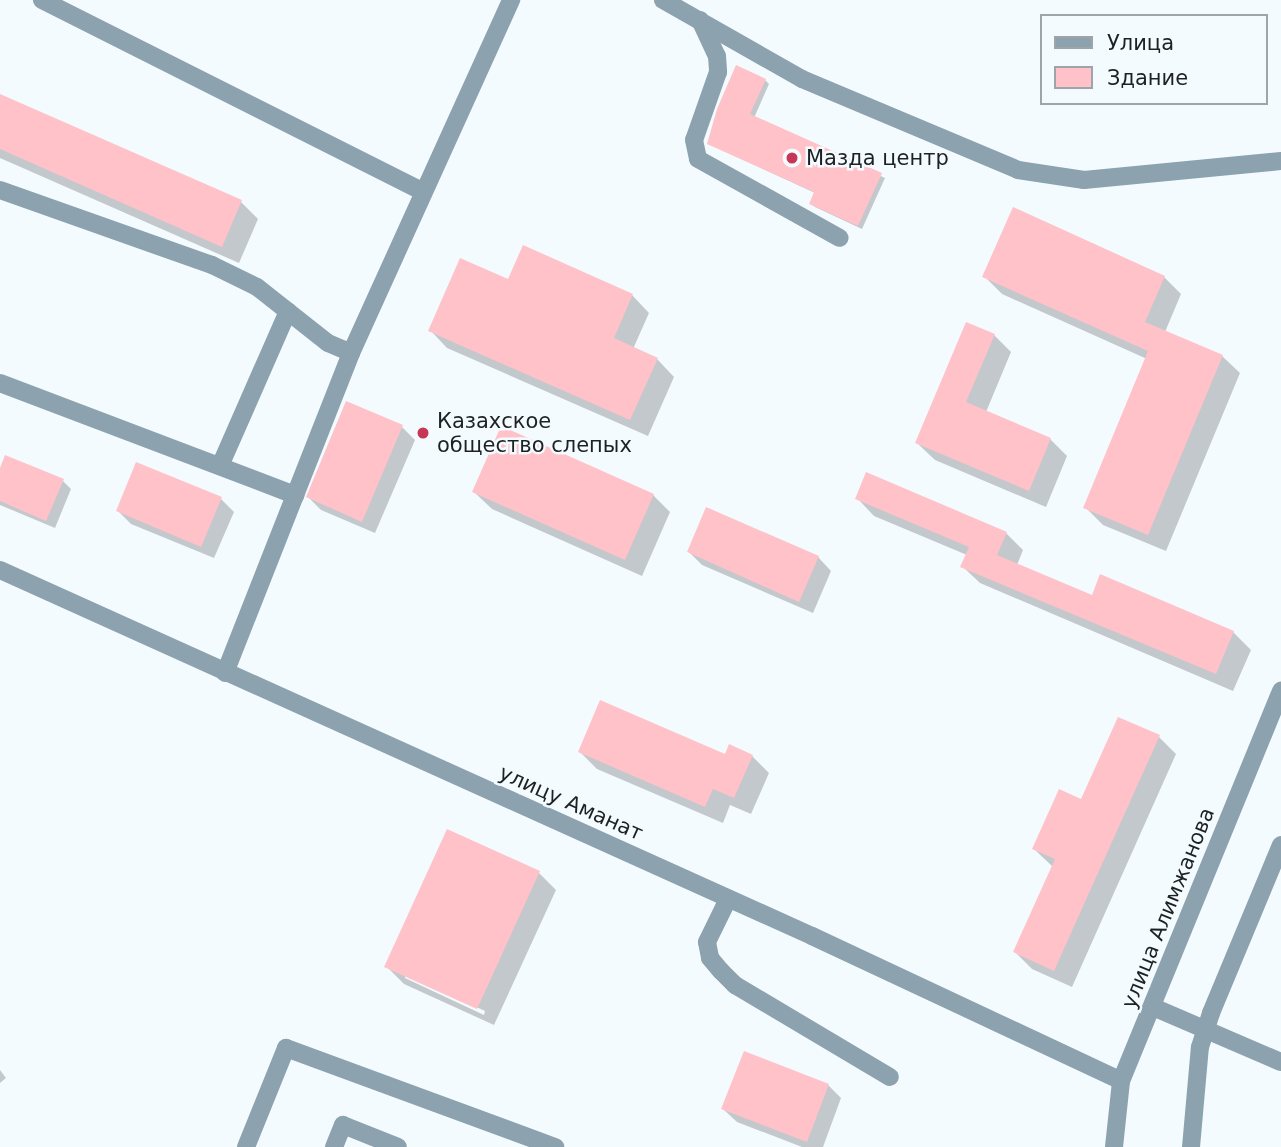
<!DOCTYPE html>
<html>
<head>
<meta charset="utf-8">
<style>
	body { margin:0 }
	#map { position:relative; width:1281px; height:1147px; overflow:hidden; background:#f4fbff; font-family:"DejaVu Sans",sans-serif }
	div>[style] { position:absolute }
	.shadow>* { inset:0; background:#0003 }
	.building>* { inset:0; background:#fec2c8 }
	.minor>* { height:18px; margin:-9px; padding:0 9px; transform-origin:9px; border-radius:9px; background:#8ca2af }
	.dots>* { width:19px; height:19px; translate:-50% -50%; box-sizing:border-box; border:4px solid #f4fbff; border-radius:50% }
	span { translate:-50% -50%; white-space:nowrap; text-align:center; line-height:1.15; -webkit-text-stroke:5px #f4fbff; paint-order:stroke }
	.poi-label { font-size:21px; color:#1d2124 }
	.left { translate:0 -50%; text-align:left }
	.street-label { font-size:21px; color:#1d2124 }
	.legend { position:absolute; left:1040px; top:14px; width:228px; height:91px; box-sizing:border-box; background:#f4fbff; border:2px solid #9ea4a7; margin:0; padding:9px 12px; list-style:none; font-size:21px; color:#1d2124 }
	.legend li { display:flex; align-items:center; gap:14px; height:35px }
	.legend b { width:35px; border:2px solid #9ea4a7 }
</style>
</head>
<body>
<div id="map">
	<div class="shadow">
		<i style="clip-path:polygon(765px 80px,769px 84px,754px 118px,885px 178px,862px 229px,815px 207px,811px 203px,815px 193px,709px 144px)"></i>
		<i style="clip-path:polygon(0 96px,241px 202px,258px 219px,239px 263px,0 158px)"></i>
		<i style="clip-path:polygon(984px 276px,1164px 277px,1181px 294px,1165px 332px,1222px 356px,1240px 373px,1166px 551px,1103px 525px,1085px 507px,1147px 359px,1002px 294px)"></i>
		<i style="clip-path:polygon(508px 282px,632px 295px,649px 313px,633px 349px,657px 359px,674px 377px,648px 436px,447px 348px,430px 330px)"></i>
		<i style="clip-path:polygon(994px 335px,1011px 352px,986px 412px,1050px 439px,1067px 456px,1046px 507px,935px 460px,917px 443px)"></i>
		<i style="clip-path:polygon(402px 427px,415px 440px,375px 533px,321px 510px,308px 497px)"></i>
		<i style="clip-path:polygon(0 472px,63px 481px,71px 489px,55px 528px,0 505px)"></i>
		<i style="clip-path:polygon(474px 492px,653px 495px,670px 512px,642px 576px,492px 509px)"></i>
		<i style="clip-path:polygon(857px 498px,1006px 533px,1023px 550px,1017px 565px,1093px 597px,1233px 632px,1251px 650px,1233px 691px,980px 583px,962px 566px,967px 555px,874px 516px)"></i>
		<i style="clip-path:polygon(221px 499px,234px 512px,214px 558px,131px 524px,118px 511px)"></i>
		<i style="clip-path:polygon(689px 552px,818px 557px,831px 571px,813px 613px,702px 565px)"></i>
		<i style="clip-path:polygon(1159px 737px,1176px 754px,1072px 987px,1032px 969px,1015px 952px,1053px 867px,1034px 849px)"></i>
		<i style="clip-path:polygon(580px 752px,752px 756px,769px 773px,751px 814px,730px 805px,723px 823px,597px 769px)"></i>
		<i style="clip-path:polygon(evenodd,539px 873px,556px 890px,494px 1025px,404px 984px,387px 967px,539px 873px,405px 974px,485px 1011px,484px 1015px,405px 978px,405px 974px)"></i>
		<i style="clip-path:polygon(0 1070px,6px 1078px,0 1083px)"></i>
		<i style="clip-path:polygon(828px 1085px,841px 1098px,823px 1147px,802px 1147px,737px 1122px,723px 1109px)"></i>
	</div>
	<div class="building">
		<i style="clip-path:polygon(736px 65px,766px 79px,750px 114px,882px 173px,858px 226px,809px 204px,814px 192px,707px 144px,717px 109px)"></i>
		<i style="clip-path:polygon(0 94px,242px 200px,222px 247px,0 149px)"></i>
		<i style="clip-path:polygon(1013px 207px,1165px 276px,1145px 322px,1223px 355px,1148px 535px,1083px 508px,1148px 351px,982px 277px)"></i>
		<i style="clip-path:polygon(523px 245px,633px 294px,614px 338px,658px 358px,630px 420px,428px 331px,460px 258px,508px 279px)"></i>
		<i style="clip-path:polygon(966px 322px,995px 334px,966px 402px,1051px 438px,1029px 491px,915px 443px)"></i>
		<i style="clip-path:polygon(346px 401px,403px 425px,362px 522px,306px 497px)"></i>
		<i style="clip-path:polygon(501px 426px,654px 494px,625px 560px,472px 492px)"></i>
		<i style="clip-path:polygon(5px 455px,64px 479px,46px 521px,0 501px,0 468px)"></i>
		<i style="clip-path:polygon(136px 462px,222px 497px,201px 547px,116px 511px)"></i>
		<i style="clip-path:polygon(866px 472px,1007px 532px,997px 555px,1092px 595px,1100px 574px,1234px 631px,1216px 674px,960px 567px,969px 547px,855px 499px)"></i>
		<i style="clip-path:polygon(706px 507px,819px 556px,799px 602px,687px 552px)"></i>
		<i style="clip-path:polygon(600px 700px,725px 754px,729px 744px,753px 755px,734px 798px,713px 789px,705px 807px,578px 752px)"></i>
		<i style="clip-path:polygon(1118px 717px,1160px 735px,1054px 971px,1013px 952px,1055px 859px,1032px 849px,1059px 789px,1081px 799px)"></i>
		<i style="clip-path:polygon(447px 829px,540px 871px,477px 1009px,384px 967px)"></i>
		<i style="clip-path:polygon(744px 1051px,829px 1084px,807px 1142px,721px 1109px)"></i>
	</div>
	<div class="minor">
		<i style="left:42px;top:0;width:427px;rotate:26.7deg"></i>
		<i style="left:663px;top:0;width:160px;rotate:29.6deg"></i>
		<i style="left:802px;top:79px;width:234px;rotate:22.8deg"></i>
		<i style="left:1018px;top:170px;width:67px;rotate:8.6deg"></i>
		<i style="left:1084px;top:180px;width:198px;rotate:-5.5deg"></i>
		<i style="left:700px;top:20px;width:40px;rotate:65deg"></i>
		<i style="left:717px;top:56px;width:16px;rotate:86deg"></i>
		<i style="left:718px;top:72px;width:72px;rotate:109.4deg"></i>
		<i style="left:694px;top:140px;width:19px;rotate:78deg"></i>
		<i style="left:698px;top:159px;width:162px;rotate:29.1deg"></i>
		<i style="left:0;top:190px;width:225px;rotate:19.5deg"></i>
		<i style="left:212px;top:265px;width:50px;rotate:26.1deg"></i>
		<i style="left:257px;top:287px;width:90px;rotate:38.3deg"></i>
		<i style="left:328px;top:343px;width:25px;rotate:23deg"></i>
		<i style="left:0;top:383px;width:316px;rotate:20.8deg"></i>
		<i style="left:220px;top:466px;width:169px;rotate:-66.3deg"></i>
		<i style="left:0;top:570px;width:891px;rotate:24.26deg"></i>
		<i style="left:812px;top:936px;width:341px;rotate:25.1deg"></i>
		<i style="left:225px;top:673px;width:344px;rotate:-68.5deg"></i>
		<i style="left:351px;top:353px;width:388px;rotate:-65.6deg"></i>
		<i style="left:728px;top:899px;width:48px;rotate:116deg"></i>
		<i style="left:707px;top:942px;width:16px;rotate:79deg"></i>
		<i style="left:710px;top:958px;width:17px;rotate:50deg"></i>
		<i style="left:721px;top:971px;width:20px;rotate:45deg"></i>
		<i style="left:735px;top:985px;width:180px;rotate:30.7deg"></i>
		<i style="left:1153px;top:1007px;width:139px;rotate:23.3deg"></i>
		<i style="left:246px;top:1147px;width:107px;rotate:-68deg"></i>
		<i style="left:286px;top:1048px;width:287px;rotate:20.2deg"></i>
		<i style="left:334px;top:1147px;width:24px;rotate:-68deg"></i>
		<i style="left:343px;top:1125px;width:59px;rotate:21.8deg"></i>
		<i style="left:1114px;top:1147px;width:66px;rotate:-83.9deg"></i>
		<i style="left:1121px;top:1081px;width:422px;rotate:-67.7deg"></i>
		<i style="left:1191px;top:1147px;width:100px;rotate:-84.9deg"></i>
		<i style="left:1200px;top:1047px;width:36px;rotate:-72deg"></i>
		<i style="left:1211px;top:1013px;width:182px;rotate:-67.4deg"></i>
	</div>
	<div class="dots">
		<i style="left:792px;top:158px;background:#c63656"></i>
		<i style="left:423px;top:433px;background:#c63656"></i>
	</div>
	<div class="poi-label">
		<span class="left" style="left:806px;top:158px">Мазда центр</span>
		<span class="left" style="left:437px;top:433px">Казахское<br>общество слепых</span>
	</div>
	<div class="street-label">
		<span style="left:571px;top:803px;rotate:24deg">улицу Аманат</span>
		<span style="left:1168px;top:908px;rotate:-68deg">улица Алимжанова</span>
	</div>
	<ul class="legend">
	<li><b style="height:9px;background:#8ca2af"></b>Улица</li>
	<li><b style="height:19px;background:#fec2c8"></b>Здание</li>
	</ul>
</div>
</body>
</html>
